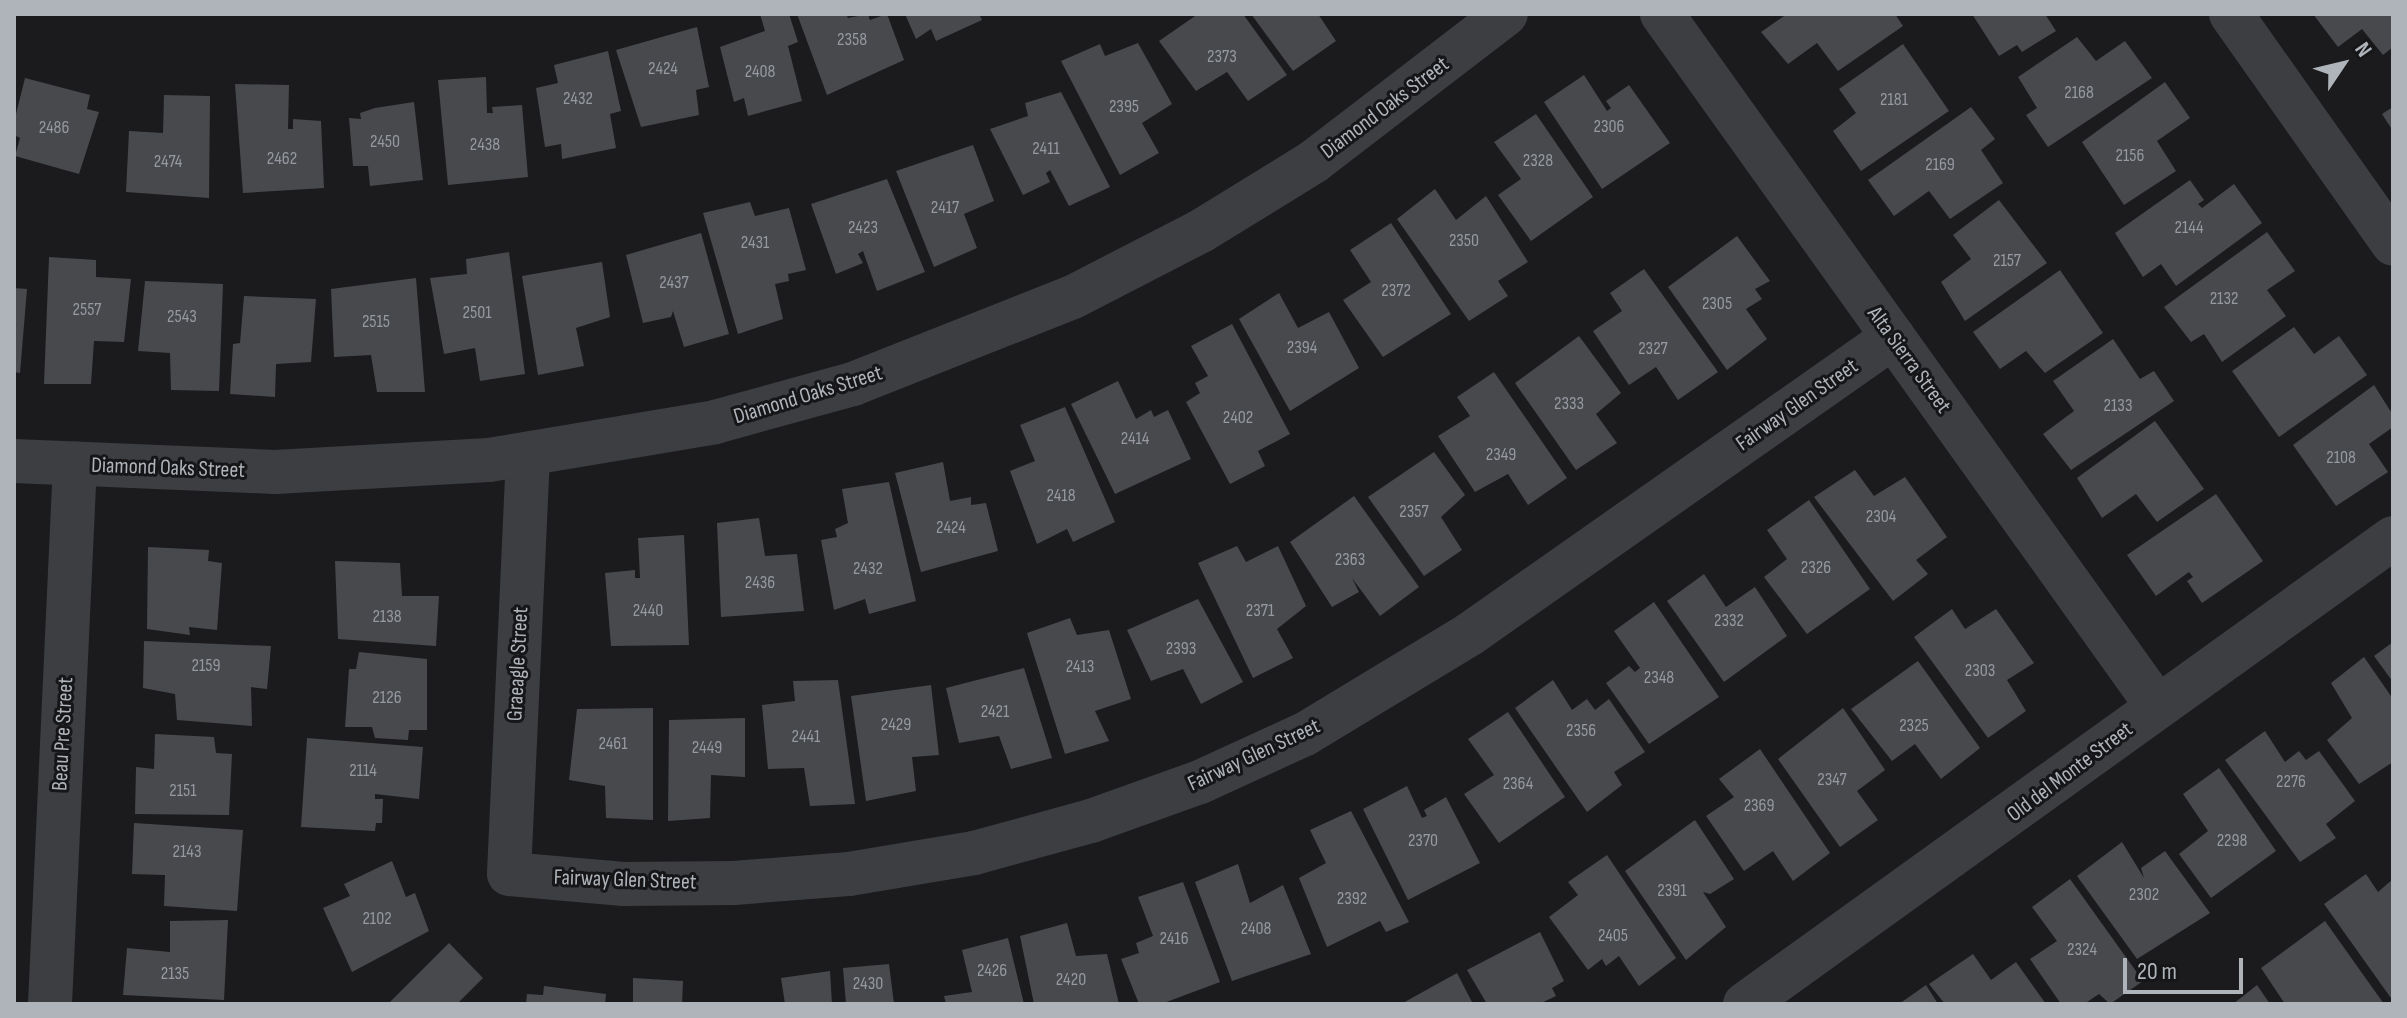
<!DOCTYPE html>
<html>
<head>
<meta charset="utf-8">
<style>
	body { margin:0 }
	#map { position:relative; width:2407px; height:1018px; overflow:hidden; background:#1b1b1d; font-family:"Sofia Sans Condensed",sans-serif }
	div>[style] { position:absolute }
	.building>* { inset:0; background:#48494d }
	.minor>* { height:44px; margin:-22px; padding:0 22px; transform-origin:22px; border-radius:22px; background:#3c3e42 }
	span { translate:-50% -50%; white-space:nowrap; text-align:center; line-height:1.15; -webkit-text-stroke:6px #161618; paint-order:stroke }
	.number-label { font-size:18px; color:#9599a0 }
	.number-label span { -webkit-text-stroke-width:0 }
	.street-label { font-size:22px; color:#afb4bb }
	.frame { position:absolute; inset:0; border:16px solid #afb4bb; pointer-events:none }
	.north { position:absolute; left:2303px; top:24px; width:80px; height:80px; -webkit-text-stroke:6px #161618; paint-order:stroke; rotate:55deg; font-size:22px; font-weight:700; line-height:32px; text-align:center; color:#afb4bb }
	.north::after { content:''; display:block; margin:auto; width:28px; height:36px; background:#afb4bb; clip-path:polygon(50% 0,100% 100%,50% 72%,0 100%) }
	.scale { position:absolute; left:2123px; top:958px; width:120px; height:36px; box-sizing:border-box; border:4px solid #afb4bb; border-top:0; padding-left:10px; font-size:24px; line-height:28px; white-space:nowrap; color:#afb4bb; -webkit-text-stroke:6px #161618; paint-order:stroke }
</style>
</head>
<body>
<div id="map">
	<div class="building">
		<i style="clip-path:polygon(760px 14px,789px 14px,798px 42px,788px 46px,802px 101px,748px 116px,744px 98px,734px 102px,720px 47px,765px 31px)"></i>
		<i style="clip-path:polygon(797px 14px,846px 14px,848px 18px,868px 14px,870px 20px,887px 14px,904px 60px,827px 95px)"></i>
		<i style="clip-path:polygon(905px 14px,979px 14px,982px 20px,936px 41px,931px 29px,916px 39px)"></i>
		<i style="clip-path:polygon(1198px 14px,1243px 14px,1287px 75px,1248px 101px,1227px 72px,1196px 91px,1159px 41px)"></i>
		<i style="clip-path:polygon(1251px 14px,1318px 14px,1336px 41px,1293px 71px)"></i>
		<i style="clip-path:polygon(1787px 14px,1895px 14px,1903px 26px,1838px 71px,1817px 43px,1788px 64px,1761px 32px)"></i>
		<i style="clip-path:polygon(1972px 14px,2045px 14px,2056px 31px,2022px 52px,2017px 45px,1999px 56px)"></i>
		<i style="clip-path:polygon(2313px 14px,2393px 14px,2393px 47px,2383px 55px,2362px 29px,2338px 47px)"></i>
		<i style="clip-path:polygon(697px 27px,709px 87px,696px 90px,699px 115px,641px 127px,616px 50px)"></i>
		<i style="clip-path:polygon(2077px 37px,2096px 61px,2125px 41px,2152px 78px,2048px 147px,2026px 115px,2037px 108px,2018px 77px)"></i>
		<i style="clip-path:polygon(1138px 43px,1172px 104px,1142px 123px,1159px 153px,1120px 175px,1061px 61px,1100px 44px,1105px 56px)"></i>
		<i style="clip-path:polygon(1903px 44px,1949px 111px,1861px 171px,1833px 131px,1856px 113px,1839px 89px)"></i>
		<i style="clip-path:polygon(608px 51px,621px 111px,610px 114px,616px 148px,562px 159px,561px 144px,545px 147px,536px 88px,558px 83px,554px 65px)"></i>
		<i style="clip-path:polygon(1584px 75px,1607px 111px,1611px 108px,1606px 101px,1629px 85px,1670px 143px,1602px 189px,1544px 102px)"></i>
		<i style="clip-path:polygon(486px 77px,487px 113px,493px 113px,492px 107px,522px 105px,528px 177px,448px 185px,438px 80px)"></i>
		<i style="clip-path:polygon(25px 78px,90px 95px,87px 109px,99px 112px,79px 174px,15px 156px,20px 138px,14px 135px,14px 122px)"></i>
		<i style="clip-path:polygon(2165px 82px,2190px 118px,2157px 141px,2176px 171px,2124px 205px,2082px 142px)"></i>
		<i style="clip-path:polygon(235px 84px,289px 85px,288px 129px,293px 129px,293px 119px,321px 121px,324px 188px,243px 193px)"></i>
		<i style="clip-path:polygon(1061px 92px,1110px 187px,1069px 206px,1050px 170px,1046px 173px,1050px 182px,1023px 195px,990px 129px,1028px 116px,1025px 103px)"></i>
		<i style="clip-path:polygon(164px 95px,210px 96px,209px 198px,126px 192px,129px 131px,163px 133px)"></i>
		<i style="clip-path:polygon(414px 102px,423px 180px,370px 186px,368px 166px,353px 166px,349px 118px,361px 119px,360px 113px,375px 108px)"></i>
		<i style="clip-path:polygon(1971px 107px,1995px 139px,1981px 150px,2003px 183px,1950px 219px,1929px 191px,1894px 216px,1868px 180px)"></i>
		<i style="clip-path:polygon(2393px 107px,2393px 131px,2382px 114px)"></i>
		<i style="clip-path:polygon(1536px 114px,1593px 197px,1531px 241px,1498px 195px,1521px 179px,1494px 142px)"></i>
		<i style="clip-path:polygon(973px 145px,994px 201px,964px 214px,977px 248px,934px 267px,896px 171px)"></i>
		<i style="clip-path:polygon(887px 179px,925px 272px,877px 291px,863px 251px,858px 254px,863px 263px,836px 274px,811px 204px)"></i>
		<i style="clip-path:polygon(2190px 180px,2204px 200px,2198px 204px,2202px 208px,2234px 184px,2262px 223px,2176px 286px,2161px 264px,2143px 277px,2115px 233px)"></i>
		<i style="clip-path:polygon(1435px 189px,1456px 220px,1486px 196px,1528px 262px,1498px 281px,1508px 296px,1469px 321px,1397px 219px)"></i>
		<i style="clip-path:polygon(1999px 200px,2047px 263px,1965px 321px,1941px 282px,1971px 259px,1953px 235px)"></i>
		<i style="clip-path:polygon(750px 202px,755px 216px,789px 208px,806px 270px,788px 274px,789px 281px,775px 284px,783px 319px,738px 334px,703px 213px)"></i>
		<i style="clip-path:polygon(1391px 223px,1451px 314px,1383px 357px,1343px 300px,1371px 282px,1350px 250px)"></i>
		<i style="clip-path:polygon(2267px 232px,2295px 271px,2267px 290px,2286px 316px,2222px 362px,2204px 334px,2191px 342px,2164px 307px)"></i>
		<i style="clip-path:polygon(701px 233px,729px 334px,684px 347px,673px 311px,671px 317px,643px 323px,626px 255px)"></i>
		<i style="clip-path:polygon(1737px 236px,1770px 281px,1755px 289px,1762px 299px,1746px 309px,1767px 339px,1727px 370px,1668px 287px)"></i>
		<i style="clip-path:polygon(509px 252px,525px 374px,480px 381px,475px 348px,444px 354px,430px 278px,467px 274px,466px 259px)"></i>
		<i style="clip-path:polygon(49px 257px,96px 260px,96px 277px,131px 279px,124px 342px,94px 341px,91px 384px,44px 384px)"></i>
		<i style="clip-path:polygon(602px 262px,610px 317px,576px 328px,584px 366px,538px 375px,522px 276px)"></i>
		<i style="clip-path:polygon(1644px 269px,1718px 372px,1678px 400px,1656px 367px,1629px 385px,1593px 331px,1622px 311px,1610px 293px)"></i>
		<i style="clip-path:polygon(2060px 270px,2103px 333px,2045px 373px,2026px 351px,2000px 369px,1973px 332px)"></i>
		<i style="clip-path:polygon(416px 278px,425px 392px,377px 392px,371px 355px,334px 357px,331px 289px)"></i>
		<i style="clip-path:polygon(145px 281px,223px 284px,219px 391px,171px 390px,170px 353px,138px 351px)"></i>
		<i style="clip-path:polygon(14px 288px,27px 289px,20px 373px,14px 372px)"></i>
		<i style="clip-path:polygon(1279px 293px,1298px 328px,1329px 312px,1359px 368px,1290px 411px,1239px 319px)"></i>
		<i style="clip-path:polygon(244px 296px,316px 299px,311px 362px,276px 364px,275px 397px,230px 394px,233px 344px,240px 343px)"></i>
		<i style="clip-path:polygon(1232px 324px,1290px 434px,1258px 451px,1265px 466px,1230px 484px,1186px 402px,1200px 393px,1195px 383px,1208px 376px,1191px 346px)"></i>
		<i style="clip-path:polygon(2294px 327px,2314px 354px,2339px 336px,2367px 375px,2279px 437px,2232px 371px)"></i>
		<i style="clip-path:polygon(1579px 336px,1621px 393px,1596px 414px,1617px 443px,1576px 470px,1515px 383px)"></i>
		<i style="clip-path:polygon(2113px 339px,2140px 379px,2154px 371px,2174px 401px,2071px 470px,2043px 434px,2074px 411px,2053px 381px)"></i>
		<i style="clip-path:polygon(1494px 372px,1567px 478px,1528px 505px,1508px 474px,1475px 492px,1438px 436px,1470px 416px,1457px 397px)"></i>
		<i style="clip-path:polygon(1118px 381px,1136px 419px,1151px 410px,1154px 417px,1168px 410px,1191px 459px,1115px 494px,1071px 404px)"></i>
		<i style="clip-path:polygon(2374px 385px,2393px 415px,2393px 427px,2369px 444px,2388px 472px,2336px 506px,2293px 445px)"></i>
		<i style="clip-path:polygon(1065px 407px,1115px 522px,1073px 542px,1067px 529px,1037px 544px,1010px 471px,1035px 461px,1020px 425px)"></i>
		<i style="clip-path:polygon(2155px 421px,2204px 489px,2157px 522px,2136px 494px,2102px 518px,2077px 478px)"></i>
		<i style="clip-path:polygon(1434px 452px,1465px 495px,1441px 517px,1462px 550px,1424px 576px,1368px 497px)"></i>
		<i style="clip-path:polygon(943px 462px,950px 501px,971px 497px,971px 505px,986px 503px,998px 551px,921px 572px,895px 473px)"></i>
		<i style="clip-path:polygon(1855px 470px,1874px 496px,1905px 477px,1947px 537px,1916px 560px,1928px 574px,1893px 601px,1814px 497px)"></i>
		<i style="clip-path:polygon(889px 482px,916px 601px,869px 614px,865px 599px,834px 610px,821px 540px,837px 537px,835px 529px,848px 523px,842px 489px)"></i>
		<i style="clip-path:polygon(2216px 494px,2263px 561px,2202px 603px,2187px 581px,2193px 577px,2189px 572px,2156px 596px,2127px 555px)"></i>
		<i style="clip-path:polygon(1354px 496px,1419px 587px,1380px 616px,1352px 578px,1359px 592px,1332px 607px,1290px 542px)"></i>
		<i style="clip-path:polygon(1809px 500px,1870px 589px,1807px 634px,1764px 577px,1787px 559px,1767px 530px)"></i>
		<i style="clip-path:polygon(759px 518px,765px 556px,797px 554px,804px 611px,721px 617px,717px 523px)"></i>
		<i style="clip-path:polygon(684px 535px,689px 645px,611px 646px,605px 573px,635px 570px,635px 578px,640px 578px,638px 538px)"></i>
		<i style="clip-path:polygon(1237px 546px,1246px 562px,1278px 546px,1306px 606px,1277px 629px,1293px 658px,1253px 678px,1198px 563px)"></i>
		<i style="clip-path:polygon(148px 547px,209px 550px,208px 561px,222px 563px,217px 630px,189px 627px,190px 635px,147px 629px)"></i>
		<i style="clip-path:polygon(335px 561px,400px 563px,402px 596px,439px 596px,436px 646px,338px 639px)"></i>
		<i style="clip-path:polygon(1704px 574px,1726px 607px,1755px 587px,1787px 636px,1724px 682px,1667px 601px)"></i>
		<i style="clip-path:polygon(1198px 599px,1243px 682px,1201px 704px,1183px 669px,1151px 681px,1127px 630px)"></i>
		<i style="clip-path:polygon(1654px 602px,1719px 697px,1649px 744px,1606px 683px,1629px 666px,1635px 672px,1640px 668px,1614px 631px)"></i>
		<i style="clip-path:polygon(1952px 609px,1965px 629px,1996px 609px,2034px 663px,2007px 680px,2026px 711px,1988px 738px,1914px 637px)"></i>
		<i style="clip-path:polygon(1070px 618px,1077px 635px,1109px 630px,1131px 699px,1095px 711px,1109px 741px,1065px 754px,1027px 633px)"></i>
		<i style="clip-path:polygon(144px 641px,271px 646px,267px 689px,251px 687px,252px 726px,177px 720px,175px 694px,143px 688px)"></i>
		<i style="clip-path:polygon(2393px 642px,2393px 682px,2374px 656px)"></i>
		<i style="clip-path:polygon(359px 652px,427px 659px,427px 730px,409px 730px,408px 740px,375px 738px,372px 727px,345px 727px,349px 669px,356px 669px)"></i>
		<i style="clip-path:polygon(2364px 657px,2393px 699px,2393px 762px,2359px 784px,2327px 740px,2352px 718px,2331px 683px)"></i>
		<i style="clip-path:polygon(1918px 661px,1980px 748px,1941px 779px,1915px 744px,1892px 761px,1851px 709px)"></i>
		<i style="clip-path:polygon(1024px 668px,1052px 758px,1011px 769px,999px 736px,959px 743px,946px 688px)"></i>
		<i style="clip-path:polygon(838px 680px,855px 804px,810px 806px,804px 768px,768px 769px,762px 705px,795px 701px,793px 681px)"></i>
		<i style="clip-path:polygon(1553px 680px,1572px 710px,1587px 699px,1595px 710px,1609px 699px,1645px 752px,1614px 772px,1622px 785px,1587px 812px,1515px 708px)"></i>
		<i style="clip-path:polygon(931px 685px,939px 755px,912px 757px,916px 791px,866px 801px,851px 696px)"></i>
		<i style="clip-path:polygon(653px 708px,653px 820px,606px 818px,605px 786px,569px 780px,577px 709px)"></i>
		<i style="clip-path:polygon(1843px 708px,1885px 770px,1857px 791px,1878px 820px,1840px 847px,1778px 759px)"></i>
		<i style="clip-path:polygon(1508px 712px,1565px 797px,1499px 843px,1464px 794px,1494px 775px,1468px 739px)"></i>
		<i style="clip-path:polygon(745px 718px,745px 777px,711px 775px,710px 818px,668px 821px,669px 720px)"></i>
		<i style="clip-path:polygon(2265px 731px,2285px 762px,2299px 751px,2306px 760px,2319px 751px,2355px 801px,2326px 824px,2336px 838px,2300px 862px,2225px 760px)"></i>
		<i style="clip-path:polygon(155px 734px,214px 737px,216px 753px,232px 754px,229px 815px,135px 814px,136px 767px,154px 769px)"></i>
		<i style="clip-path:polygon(307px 738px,423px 747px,419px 799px,375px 794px,375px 799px,383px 799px,382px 823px,376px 823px,375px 831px,301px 827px)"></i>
		<i style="clip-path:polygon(1760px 749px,1830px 853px,1793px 881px,1773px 851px,1744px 871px,1706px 816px,1734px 797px,1719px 779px)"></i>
		<i style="clip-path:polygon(2219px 768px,2276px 851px,2211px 898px,2179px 854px,2208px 831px,2183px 794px)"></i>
		<i style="clip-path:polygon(1407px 786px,1422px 818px,1427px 816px,1424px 810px,1446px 797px,1480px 863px,1408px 900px,1363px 809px)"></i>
		<i style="clip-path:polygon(1351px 811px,1409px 922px,1386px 932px,1380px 921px,1327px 947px,1299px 878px,1326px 863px,1310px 830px)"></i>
		<i style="clip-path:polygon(1695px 820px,1734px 879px,1710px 894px,1703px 892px,1726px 927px,1686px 960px,1625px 871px)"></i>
		<i style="clip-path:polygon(134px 823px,243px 830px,237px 911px,164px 906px,165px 875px,132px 874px)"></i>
		<i style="clip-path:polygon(2122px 842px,2144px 878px,2141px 868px,2165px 851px,2210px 913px,2137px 959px,2077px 876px)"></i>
		<i style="clip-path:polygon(1607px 855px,1676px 958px,1639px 986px,1619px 956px,1606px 966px,1602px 959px,1588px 970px,1549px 917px,1578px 895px,1568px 882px)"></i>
		<i style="clip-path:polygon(392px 861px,406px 897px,415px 893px,429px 931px,352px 972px,323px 908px,350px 896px,344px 884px)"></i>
		<i style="clip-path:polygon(1238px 864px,1250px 903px,1283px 885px,1311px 954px,1232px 981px,1195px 882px)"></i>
		<i style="clip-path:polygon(2366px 874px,2378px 892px,2393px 879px,2393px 1001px,2324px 904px)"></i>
		<i style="clip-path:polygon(2070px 879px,2143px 981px,2110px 1004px,2099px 994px,2084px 1004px,2061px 1004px,2030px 959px,2057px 941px,2032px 907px)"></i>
		<i style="clip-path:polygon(1183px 882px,1220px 982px,1161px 1004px,1139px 1004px,1121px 959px,1139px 953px,1136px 943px,1153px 936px,1138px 897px)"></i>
		<i style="clip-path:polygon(228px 920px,224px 1000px,123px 995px,127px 948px,170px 952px,170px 921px)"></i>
		<i style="clip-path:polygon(2325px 921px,2384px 1004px,2285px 1004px,2261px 968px)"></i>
		<i style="clip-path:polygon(1067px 923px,1076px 956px,1107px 954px,1119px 1004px,1034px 1004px,1020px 936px)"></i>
		<i style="clip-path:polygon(1540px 932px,1564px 981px,1552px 988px,1556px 996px,1539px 1004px,1487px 1004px,1467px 970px)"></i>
		<i style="clip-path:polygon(1008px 938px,1024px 1004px,946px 1004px,944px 996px,972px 992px,962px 950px)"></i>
		<i style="clip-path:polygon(449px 943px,483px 978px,457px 1004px,388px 1004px)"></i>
		<i style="clip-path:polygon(1973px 954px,1991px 980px,2016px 962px,2046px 1004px,1945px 1004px,1929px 984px)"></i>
		<i style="clip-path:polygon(889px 964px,894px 1004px,846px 1004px,843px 968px)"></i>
		<i style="clip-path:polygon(830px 971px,832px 1004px,785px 1004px,781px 978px)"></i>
		<i style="clip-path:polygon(1457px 973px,1473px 1004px,1401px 1004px)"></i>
		<i style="clip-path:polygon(633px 978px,683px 981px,682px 1004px,633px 1004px)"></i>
		<i style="clip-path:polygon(1926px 985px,1938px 1004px,1899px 1004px)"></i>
		<i style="clip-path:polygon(2257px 985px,2270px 1004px,2233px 1004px)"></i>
		<i style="clip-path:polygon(544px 986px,606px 994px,605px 1004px,526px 1004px,527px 994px,543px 995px)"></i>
	</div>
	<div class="minor">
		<i style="left:1662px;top:14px;width:851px;rotate:54.42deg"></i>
		<i style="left:2231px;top:14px;width:281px;rotate:54.8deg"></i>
		<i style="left:528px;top:455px;width:419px;rotate:92.6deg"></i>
		<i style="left:509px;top:874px;width:115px;rotate:5deg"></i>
		<i style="left:624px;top:884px;width:110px;rotate:-0.5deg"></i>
		<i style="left:734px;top:883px;width:115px;rotate:-4.5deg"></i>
		<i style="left:849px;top:874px;width:127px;rotate:-9.5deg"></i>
		<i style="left:974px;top:853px;width:121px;rotate:-15.3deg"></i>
		<i style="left:1091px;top:821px;width:116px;rotate:-19.7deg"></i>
		<i style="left:1200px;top:782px;width:115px;rotate:-24.6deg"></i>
		<i style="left:1305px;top:734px;width:193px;rotate:-31.2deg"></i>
		<i style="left:1470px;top:634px;width:517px;rotate:-35.07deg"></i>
		<i style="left:14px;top:461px;width:261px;rotate:2.4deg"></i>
		<i style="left:275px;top:472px;width:214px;rotate:-3.2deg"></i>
		<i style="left:489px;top:460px;width:229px;rotate:-9.5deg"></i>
		<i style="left:715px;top:422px;width:143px;rotate:-15.4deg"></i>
		<i style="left:853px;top:384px;width:237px;rotate:-21.6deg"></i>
		<i style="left:1073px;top:297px;width:144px;rotate:-27.3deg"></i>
		<i style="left:1201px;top:231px;width:132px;rotate:-31.6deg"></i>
		<i style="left:1313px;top:162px;width:243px;rotate:-37.5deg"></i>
		<i style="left:50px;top:1004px;width:541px;rotate:-87.35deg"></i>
		<i style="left:1745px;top:1004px;width:798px;rotate:-35.72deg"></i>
	</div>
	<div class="number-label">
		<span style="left:852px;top:40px">2358</span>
		<span style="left:1222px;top:57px">2373</span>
		<span style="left:663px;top:69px">2424</span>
		<span style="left:760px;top:72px">2408</span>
		<span style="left:2079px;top:93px">2168</span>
		<span style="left:578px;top:99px">2432</span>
		<span style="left:1894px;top:100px">2181</span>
		<span style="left:1124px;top:107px">2395</span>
		<span style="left:1609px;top:127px">2306</span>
		<span style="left:54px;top:128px">2486</span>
		<span style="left:385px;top:142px">2450</span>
		<span style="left:485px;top:145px">2438</span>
		<span style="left:1046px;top:149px">2411</span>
		<span style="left:2130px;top:156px">2156</span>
		<span style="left:282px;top:159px">2462</span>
		<span style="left:1538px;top:161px">2328</span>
		<span style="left:168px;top:162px">2474</span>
		<span style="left:1940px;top:165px">2169</span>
		<span style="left:945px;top:208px">2417</span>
		<span style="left:863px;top:228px">2423</span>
		<span style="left:2189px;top:228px">2144</span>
		<span style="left:1464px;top:241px">2350</span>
		<span style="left:755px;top:243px">2431</span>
		<span style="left:2007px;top:261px">2157</span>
		<span style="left:674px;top:283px">2437</span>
		<span style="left:1396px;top:291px">2372</span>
		<span style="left:2224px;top:299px">2132</span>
		<span style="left:1717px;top:304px">2305</span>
		<span style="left:87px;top:310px">2557</span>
		<span style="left:477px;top:313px">2501</span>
		<span style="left:182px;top:317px">2543</span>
		<span style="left:376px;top:322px">2515</span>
		<span style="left:1302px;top:348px">2394</span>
		<span style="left:1653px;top:349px">2327</span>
		<span style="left:1569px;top:404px">2333</span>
		<span style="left:2118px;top:406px">2133</span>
		<span style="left:1238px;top:418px">2402</span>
		<span style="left:1135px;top:439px">2414</span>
		<span style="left:1501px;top:455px">2349</span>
		<span style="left:2341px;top:458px">2108</span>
		<span style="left:1061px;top:496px">2418</span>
		<span style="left:1414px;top:512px">2357</span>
		<span style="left:1881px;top:517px">2304</span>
		<span style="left:951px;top:528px">2424</span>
		<span style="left:1350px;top:560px">2363</span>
		<span style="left:1816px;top:568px">2326</span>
		<span style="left:868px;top:569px">2432</span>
		<span style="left:760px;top:583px">2436</span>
		<span style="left:648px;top:611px">2440</span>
		<span style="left:1260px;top:611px">2371</span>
		<span style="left:387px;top:617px">2138</span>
		<span style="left:1729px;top:621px">2332</span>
		<span style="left:1181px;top:649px">2393</span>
		<span style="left:206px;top:666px">2159</span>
		<span style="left:1080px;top:667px">2413</span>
		<span style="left:1980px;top:671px">2303</span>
		<span style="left:1659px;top:678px">2348</span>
		<span style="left:387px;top:698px">2126</span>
		<span style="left:995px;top:712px">2421</span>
		<span style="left:896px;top:725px">2429</span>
		<span style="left:1914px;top:726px">2325</span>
		<span style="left:1581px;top:731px">2356</span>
		<span style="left:806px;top:737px">2441</span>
		<span style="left:613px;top:744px">2461</span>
		<span style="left:707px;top:748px">2449</span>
		<span style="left:363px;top:771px">2114</span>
		<span style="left:1832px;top:780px">2347</span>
		<span style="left:2291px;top:782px">2276</span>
		<span style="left:1518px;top:784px">2364</span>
		<span style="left:183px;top:791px">2151</span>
		<span style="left:1759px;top:806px">2369</span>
		<span style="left:1423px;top:841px">2370</span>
		<span style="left:2232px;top:841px">2298</span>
		<span style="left:187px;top:852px">2143</span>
		<span style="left:1672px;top:891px">2391</span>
		<span style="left:2144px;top:895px">2302</span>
		<span style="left:1352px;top:899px">2392</span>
		<span style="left:377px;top:919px">2102</span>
		<span style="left:1256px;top:929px">2408</span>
		<span style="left:1613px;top:936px">2405</span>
		<span style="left:1174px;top:939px">2416</span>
		<span style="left:2082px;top:950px">2324</span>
		<span style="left:992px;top:971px">2426</span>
		<span style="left:175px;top:974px">2135</span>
		<span style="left:1071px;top:980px">2420</span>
		<span style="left:868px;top:984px">2430</span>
	</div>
	<div class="street-label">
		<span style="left:1385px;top:108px;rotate:-37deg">Diamond Oaks Street</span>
		<span style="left:1909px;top:360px;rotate:54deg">Alta Sierra Street</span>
		<span style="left:808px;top:395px;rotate:-17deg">Diamond Oaks Street</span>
		<span style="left:1797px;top:405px;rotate:-35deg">Fairway Glen Street</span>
		<span style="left:168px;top:468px;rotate:2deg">Diamond Oaks Street</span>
		<span style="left:518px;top:664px;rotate:-87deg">Graeagle Street</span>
		<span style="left:63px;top:734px;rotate:-87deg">Beau Pre Street</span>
		<span style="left:1254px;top:755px;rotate:-25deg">Fairway Glen Street</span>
		<span style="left:2070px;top:772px;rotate:-37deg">Old del Monte Street</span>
		<span style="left:625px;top:880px;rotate:2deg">Fairway Glen Street</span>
	</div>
	<div class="frame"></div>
	<div class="north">N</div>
	<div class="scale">20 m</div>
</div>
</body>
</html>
